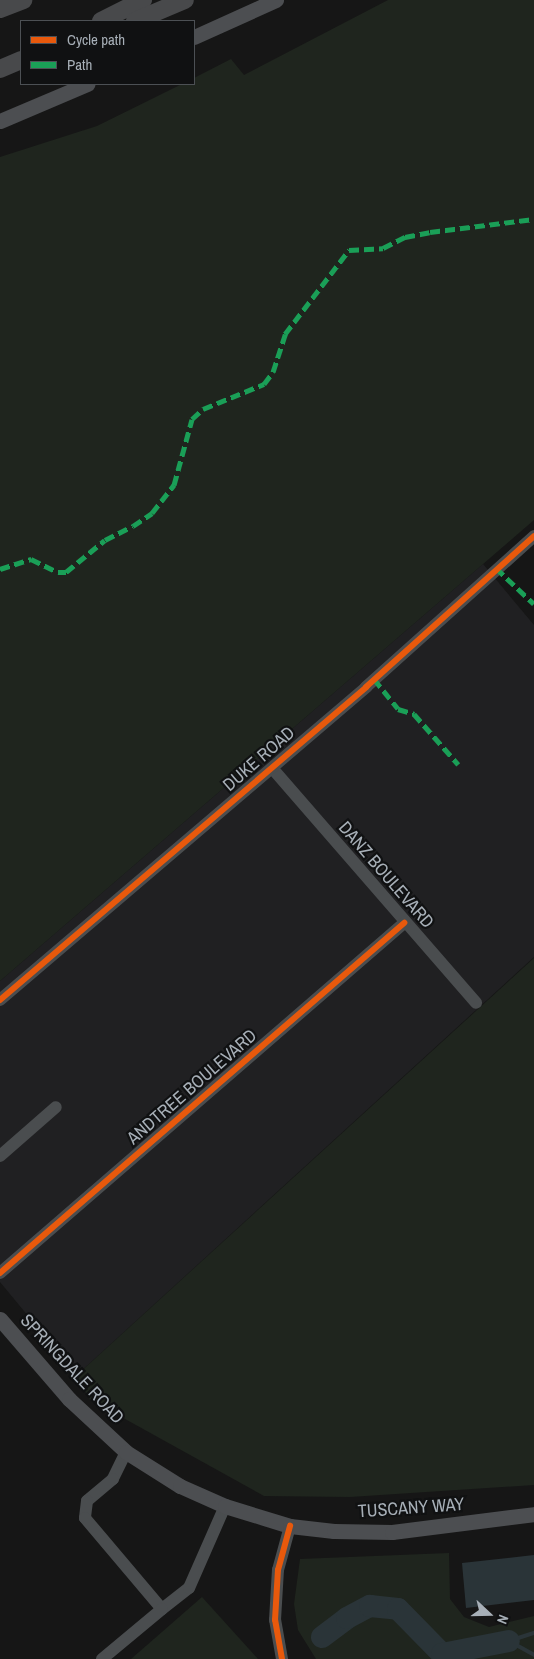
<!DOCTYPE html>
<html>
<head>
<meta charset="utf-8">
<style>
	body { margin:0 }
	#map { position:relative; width:534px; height:1659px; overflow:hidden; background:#161616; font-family:"Archivo Narrow",sans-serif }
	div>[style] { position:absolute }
	.built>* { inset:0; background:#202022 }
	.green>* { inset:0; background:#1f251e }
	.water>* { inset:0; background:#2a3438 }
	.stream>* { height:4px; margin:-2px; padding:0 2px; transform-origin:2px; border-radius:2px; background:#2a3438 }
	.river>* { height:22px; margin:-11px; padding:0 11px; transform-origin:11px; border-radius:11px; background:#2a3438 }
	.minor>* { height:12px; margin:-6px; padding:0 6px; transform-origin:6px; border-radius:6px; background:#4a4d4f }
	.major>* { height:15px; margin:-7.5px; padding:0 7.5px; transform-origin:7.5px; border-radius:7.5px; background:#4c4e51 }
	.highway>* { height:18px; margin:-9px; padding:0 9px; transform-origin:9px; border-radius:9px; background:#48494b }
	.quiet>* { height:5px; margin-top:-2.5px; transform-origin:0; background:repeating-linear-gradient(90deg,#1a9f57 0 10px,transparent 0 15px) }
	.cycleway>* { height:6px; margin:-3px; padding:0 3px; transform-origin:3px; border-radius:3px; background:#e8590c }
	span { translate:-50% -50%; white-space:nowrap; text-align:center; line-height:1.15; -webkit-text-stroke:4.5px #101112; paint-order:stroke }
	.street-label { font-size:18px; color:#a7afb7 }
	.legend { position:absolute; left:20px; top:20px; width:175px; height:65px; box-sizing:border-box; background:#101112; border:1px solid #4c5054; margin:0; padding:6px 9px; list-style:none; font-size:15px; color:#a7afb7 }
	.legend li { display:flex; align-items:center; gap:10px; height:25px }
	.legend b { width:25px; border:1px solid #4c5054 }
	.north { position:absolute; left:464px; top:1589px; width:50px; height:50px; -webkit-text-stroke:4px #101112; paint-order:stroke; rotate:111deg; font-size:14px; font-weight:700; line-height:20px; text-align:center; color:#a7afb7 }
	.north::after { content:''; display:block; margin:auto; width:18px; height:22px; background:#a7afb7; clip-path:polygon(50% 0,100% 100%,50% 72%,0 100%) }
</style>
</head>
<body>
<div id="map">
	<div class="built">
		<i style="clip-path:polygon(483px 564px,534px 625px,534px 957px,77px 1375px,0 1282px,0 981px)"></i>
	</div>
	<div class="green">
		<i style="clip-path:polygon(388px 0,534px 0,534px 520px,0 981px,0 157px,97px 126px,182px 84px,194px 84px,194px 78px,231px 59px,244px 75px)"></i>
		<i style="clip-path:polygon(534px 958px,534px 1485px,350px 1497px,264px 1496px,89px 1399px,77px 1375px)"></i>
		<i style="clip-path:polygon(449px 1553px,450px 1599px,464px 1617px,489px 1627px,534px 1616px,534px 1659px,316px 1659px,298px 1630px,294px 1604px,300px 1559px)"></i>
		<i style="clip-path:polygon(202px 1597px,258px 1659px,131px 1659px)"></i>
	</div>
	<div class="water">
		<i style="clip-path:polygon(534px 1555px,534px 1600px,466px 1608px,462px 1563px)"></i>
	</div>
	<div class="stream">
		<i style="left:509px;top:1641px;width:29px;rotate:29deg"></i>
		<i style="left:509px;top:1641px;width:26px;rotate:-18deg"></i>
	</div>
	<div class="river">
		<i style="left:322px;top:1637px;width:31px;rotate:-37deg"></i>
		<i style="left:347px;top:1618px;width:26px;rotate:-28deg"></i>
		<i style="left:370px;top:1606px;width:28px;rotate:6deg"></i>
		<i style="left:398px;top:1609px;width:63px;rotate:45.6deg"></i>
		<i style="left:442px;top:1654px;width:68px;rotate:-11deg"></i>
	</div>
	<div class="minor">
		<i style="left:272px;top:768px;width:311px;rotate:49deg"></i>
		<i style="left:0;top:1000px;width:482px;rotate:-40.5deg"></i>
		<i style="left:366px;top:687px;width:226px;rotate:-41.9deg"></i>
		<i style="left:0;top:1156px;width:74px;rotate:-41.2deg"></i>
		<i style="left:0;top:1273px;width:535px;rotate:-40.9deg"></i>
		<i style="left:126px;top:1452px;width:30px;rotate:116deg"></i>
		<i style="left:113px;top:1479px;width:34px;rotate:140deg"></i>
		<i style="left:87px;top:1501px;width:17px;rotate:97deg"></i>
		<i style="left:85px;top:1518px;width:119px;rotate:49.8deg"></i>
		<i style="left:162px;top:1609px;width:34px;rotate:-38deg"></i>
		<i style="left:189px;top:1588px;width:90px;rotate:-66.3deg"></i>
		<i style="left:102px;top:1659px;width:78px;rotate:-39.8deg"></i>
		<i style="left:282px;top:1659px;width:40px;rotate:-100deg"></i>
		<i style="left:275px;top:1620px;width:50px;rotate:-86.6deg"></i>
		<i style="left:278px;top:1570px;width:46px;rotate:-74.7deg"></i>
	</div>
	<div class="major">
		<i style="left:194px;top:37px;width:90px;rotate:-24.3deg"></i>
		<i style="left:0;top:121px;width:95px;rotate:-23deg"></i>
		<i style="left:0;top:1319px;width:106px;rotate:49.2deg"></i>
		<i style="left:69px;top:1399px;width:78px;rotate:42.9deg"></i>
		<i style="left:126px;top:1452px;width:64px;rotate:32.2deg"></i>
		<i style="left:180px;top:1486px;width:49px;rotate:24deg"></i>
		<i style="left:225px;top:1506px;width:68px;rotate:17.1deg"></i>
		<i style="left:290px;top:1526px;width:44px;rotate:6.5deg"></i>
		<i style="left:334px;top:1531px;width:58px;rotate:1deg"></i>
		<i style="left:392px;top:1532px;width:143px;rotate:-7.2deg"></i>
	</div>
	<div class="highway">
		<i style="left:0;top:9px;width:25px;rotate:-21deg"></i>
		<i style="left:101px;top:21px;width:47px;rotate:-26.6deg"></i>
		<i style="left:135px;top:21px;width:54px;rotate:-22.8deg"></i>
		<i style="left:0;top:69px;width:23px;rotate:-23deg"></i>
	</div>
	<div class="quiet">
		<i style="left:496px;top:568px;width:52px;rotate:43.5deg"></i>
		<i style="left:0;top:569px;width:33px;rotate:-18deg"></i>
		<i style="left:31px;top:559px;width:30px;rotate:26deg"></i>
		<i style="left:58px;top:572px;width:8px"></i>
		<i style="left:66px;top:572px;width:50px;rotate:-39.4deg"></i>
		<i style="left:105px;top:540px;width:31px;rotate:-27deg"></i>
		<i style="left:133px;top:526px;width:23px;rotate:-34deg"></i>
		<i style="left:152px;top:513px;width:36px;rotate:-52deg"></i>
		<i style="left:174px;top:485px;width:68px;rotate:-74.7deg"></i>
		<i style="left:192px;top:419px;width:15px;rotate:-42deg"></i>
		<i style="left:203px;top:409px;width:66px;rotate:-22.3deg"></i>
		<i style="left:264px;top:384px;width:15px;rotate:-53deg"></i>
		<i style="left:273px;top:372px;width:40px;rotate:-72deg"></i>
		<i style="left:285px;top:334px;width:106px;rotate:-52.7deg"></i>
		<i style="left:349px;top:250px;width:34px;rotate:-3deg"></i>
		<i style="left:383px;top:248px;width:25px;rotate:-27deg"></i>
		<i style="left:405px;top:237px;width:25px;rotate:-11deg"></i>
		<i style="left:430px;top:232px;width:105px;rotate:-7.1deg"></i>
		<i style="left:374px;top:679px;width:38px;rotate:51deg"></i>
		<i style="left:398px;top:709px;width:17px;rotate:17deg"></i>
		<i style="left:414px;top:714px;width:67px;rotate:48.7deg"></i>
	</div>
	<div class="cycleway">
		<i style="left:0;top:1000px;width:482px;rotate:-40.5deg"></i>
		<i style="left:366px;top:687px;width:226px;rotate:-41.9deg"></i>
		<i style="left:0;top:1273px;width:535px;rotate:-40.9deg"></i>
		<i style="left:282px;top:1659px;width:40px;rotate:-100deg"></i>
		<i style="left:275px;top:1620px;width:50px;rotate:-86.6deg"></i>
		<i style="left:278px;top:1570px;width:46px;rotate:-74.7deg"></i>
	</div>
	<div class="street-label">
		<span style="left:259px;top:759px;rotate:-41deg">DUKE ROAD</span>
		<span style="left:386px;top:875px;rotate:49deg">DANZ BOULEVARD</span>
		<span style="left:192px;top:1087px;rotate:-41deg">ANDTREE BOULEVARD</span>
		<span style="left:72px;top:1369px;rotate:47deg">SPRINGDALE ROAD</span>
		<span style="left:411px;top:1508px;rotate:-4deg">TUSCANY WAY</span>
	</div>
	<ul class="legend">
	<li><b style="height:6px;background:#e8590c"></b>Cycle path</li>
	<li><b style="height:6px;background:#1a9f57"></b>Path</li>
	</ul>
	<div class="north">N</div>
</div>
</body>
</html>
